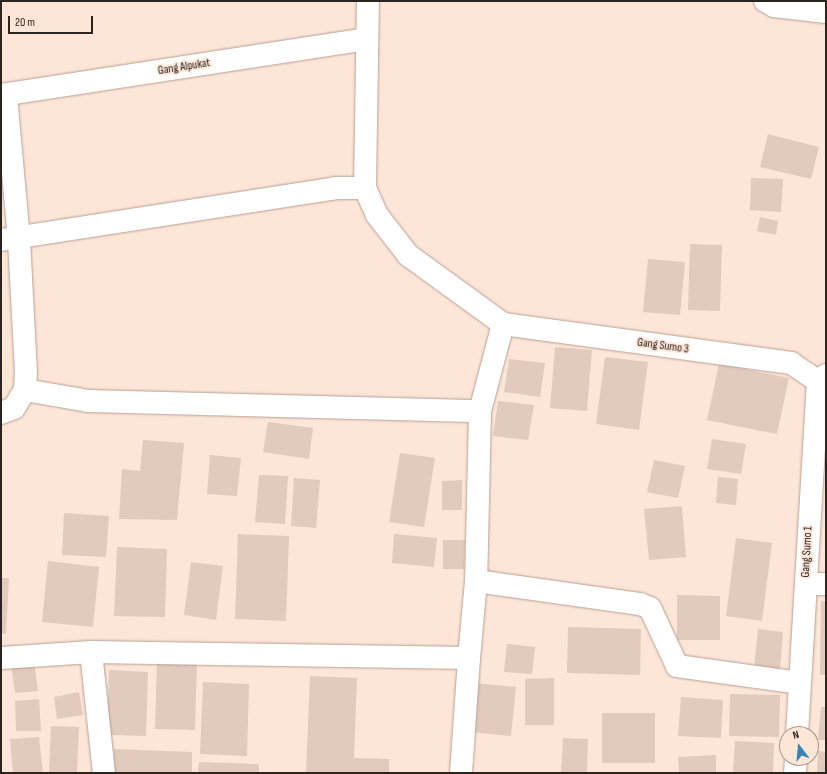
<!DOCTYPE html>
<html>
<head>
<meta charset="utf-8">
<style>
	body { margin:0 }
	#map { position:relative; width:827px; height:774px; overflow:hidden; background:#fde5d7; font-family:"Sofia Sans Condensed",sans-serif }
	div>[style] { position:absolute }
	.building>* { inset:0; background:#e2cabd }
	.roads { filter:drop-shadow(0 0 1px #b7a093) drop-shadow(0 0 1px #b7a093) }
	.minor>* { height:22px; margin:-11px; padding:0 11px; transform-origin:11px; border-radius:11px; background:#fff }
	span { translate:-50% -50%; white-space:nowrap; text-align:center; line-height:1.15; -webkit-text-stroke:3.5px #fde5d7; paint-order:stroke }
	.street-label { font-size:12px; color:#2b231e }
	.frame { position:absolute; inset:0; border:2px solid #2b231e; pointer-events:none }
	.north { position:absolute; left:779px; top:726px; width:40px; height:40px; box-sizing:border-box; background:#fde5d7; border:1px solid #a9978d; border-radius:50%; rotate:344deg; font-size:11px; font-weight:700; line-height:16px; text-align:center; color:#2b231e }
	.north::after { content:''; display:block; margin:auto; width:14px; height:18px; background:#3385b6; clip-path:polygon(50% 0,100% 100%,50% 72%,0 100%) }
	.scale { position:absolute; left:8px; top:16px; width:85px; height:18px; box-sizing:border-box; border:2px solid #2b231e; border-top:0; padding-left:5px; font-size:12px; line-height:14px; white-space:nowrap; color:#2b231e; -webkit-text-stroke:3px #fde5d7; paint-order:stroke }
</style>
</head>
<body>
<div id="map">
	<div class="building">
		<i style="clip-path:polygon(768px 134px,819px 147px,811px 179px,760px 167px)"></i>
		<i style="clip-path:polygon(751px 178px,783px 179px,781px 212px,750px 210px)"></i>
		<i style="clip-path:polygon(760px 217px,778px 221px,776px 235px,757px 231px)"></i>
		<i style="clip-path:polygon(690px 244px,722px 245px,720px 311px,688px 310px)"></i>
		<i style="clip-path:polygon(648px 259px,685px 262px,680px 315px,643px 312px)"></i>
		<i style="clip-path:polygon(555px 347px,592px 350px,587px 411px,550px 408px)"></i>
		<i style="clip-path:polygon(605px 357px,648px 362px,639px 430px,596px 424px)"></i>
		<i style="clip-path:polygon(509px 359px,545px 363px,540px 397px,504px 392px)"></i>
		<i style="clip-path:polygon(719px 364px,789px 378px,777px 434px,707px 420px)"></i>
		<i style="clip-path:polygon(498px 401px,534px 405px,528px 440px,493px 436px)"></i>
		<i style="clip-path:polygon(268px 422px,313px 428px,309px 459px,263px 452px)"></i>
		<i style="clip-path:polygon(712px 439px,746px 444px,741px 474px,707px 469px)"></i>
		<i style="clip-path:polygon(143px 440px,184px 443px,177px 520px,119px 519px,122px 469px,140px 471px)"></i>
		<i style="clip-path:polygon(400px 453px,435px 458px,424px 527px,389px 522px)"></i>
		<i style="clip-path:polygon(210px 455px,241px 458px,237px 496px,207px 494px)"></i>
		<i style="clip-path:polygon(654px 460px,685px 466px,678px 498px,647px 492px)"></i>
		<i style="clip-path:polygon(259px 475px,288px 476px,285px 524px,255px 522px)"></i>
		<i style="clip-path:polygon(718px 477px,738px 479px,736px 505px,716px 503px)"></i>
		<i style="clip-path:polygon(294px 478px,320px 480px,316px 528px,291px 526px)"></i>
		<i style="clip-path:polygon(462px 480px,462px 510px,442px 510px,442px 481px)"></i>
		<i style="clip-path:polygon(682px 506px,686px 557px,649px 560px,644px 509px)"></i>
		<i style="clip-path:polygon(64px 513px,109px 516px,106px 557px,62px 555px)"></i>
		<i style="clip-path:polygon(238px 534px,289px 536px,286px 621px,235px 619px)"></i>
		<i style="clip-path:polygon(394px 534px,437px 538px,434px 567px,392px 563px)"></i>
		<i style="clip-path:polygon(736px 538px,772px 543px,762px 621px,726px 616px)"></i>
		<i style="clip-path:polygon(443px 540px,465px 540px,464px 569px,443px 569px)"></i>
		<i style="clip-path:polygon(117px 547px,167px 549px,165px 617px,114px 616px)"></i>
		<i style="clip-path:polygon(48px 561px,99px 567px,93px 627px,42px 622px)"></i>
		<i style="clip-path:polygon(191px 562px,223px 566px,216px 620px,184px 615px)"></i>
		<i style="clip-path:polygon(1px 578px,9px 578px,6px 634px,1px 633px)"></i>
		<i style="clip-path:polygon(677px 595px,720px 596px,720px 640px,677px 640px)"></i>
		<i style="clip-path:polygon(821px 601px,826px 601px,826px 675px,820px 675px)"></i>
		<i style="clip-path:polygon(568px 627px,641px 629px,640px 675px,567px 673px)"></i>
		<i style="clip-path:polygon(758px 629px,783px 632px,780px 670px,754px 668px)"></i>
		<i style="clip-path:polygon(507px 644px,535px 647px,532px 674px,504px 672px)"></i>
		<i style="clip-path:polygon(34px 661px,38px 691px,15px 693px,11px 665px)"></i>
		<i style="clip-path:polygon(157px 661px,197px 662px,195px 730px,155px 729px)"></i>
		<i style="clip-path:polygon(109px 670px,148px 672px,146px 736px,107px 735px)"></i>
		<i style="clip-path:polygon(310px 676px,357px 678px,354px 758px,389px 759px,389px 773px,306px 773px)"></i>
		<i style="clip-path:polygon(554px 678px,554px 725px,525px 725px,525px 679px)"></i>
		<i style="clip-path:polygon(203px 682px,249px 684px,247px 756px,200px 754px)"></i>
		<i style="clip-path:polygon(476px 683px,516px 687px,511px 736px,471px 732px)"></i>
		<i style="clip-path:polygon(79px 692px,83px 715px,57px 719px,54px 697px)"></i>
		<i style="clip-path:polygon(730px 694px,780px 695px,779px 737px,729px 736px)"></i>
		<i style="clip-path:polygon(681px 697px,723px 700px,721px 738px,678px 736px)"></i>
		<i style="clip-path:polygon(39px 699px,41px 731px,16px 731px,15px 701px)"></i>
		<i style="clip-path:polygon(821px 707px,826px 707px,826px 740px,818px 740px)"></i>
		<i style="clip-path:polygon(602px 713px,655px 713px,655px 763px,602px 763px)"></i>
		<i style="clip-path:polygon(51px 726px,79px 727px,77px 773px,49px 772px)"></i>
		<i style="clip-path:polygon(39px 737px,43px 773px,13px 773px,10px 739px)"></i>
		<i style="clip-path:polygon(563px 738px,588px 739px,587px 773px,561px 773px)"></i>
		<i style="clip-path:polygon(735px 741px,774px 743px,773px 773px,733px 772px)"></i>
		<i style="clip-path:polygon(114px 749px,192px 752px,192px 773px,113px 773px)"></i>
		<i style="clip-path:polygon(818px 751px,826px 752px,826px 773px,817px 773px)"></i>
		<i style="clip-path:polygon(716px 755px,716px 773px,679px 773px,678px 757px)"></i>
		<i style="clip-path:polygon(199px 762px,259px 764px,259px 773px,198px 773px)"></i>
	</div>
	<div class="roads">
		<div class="minor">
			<i style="left:765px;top:1px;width:10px;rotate:29deg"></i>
			<i style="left:774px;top:6px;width:52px;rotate:6.6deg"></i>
			<i style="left:1px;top:95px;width:370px;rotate:-8.7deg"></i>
			<i style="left:365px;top:188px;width:187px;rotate:-89.1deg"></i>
			<i style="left:1px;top:240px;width:338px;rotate:-8.8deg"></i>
			<i style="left:335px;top:188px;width:30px"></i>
			<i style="left:365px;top:188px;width:30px;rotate:66deg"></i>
			<i style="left:377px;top:215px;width:51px;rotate:52.2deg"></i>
			<i style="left:408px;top:255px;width:117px;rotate:36deg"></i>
			<i style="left:503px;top:324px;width:90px;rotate:104.8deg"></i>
			<i style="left:480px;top:411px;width:170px;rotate:91.3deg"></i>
			<i style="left:476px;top:581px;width:77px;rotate:95.2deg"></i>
			<i style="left:469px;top:658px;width:378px;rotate:-179.1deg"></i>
			<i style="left:91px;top:652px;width:90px;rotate:176.2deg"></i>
			<i style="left:503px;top:324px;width:291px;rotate:7.7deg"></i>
			<i style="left:791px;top:363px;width:32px;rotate:34deg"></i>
			<i style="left:25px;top:390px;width:65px;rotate:9.8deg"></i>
			<i style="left:89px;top:401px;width:391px;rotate:1.5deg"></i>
			<i style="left:1px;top:413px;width:14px;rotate:-21deg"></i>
			<i style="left:14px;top:408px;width:21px;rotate:-59deg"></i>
			<i style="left:25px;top:390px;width:17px;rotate:-87deg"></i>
			<i style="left:26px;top:373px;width:134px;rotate:-93deg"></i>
			<i style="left:19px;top:239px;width:145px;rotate:-95.2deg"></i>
			<i style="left:476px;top:581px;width:166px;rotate:8deg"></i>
			<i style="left:640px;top:604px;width:11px;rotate:22deg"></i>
			<i style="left:650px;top:608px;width:64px;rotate:65deg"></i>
			<i style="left:677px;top:666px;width:123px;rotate:7.9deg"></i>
			<i style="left:806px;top:584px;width:20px"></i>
			<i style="left:91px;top:652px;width:122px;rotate:83.9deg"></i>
			<i style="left:797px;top:734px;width:354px;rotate:-86.6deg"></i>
			<i style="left:818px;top:381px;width:10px;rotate:-37deg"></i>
			<i style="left:461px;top:773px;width:115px;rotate:-86deg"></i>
			<i style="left:795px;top:773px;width:15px;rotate:-86deg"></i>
		</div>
	</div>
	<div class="street-label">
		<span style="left:184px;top:67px;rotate:-9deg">Gang Alpukat</span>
		<span style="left:663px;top:346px;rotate:8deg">Gang Sumo 3</span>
		<span style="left:807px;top:552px;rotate:-87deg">Gang Sumo 1</span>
	</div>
	<div class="frame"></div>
	<div class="north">N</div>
	<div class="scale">20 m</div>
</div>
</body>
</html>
